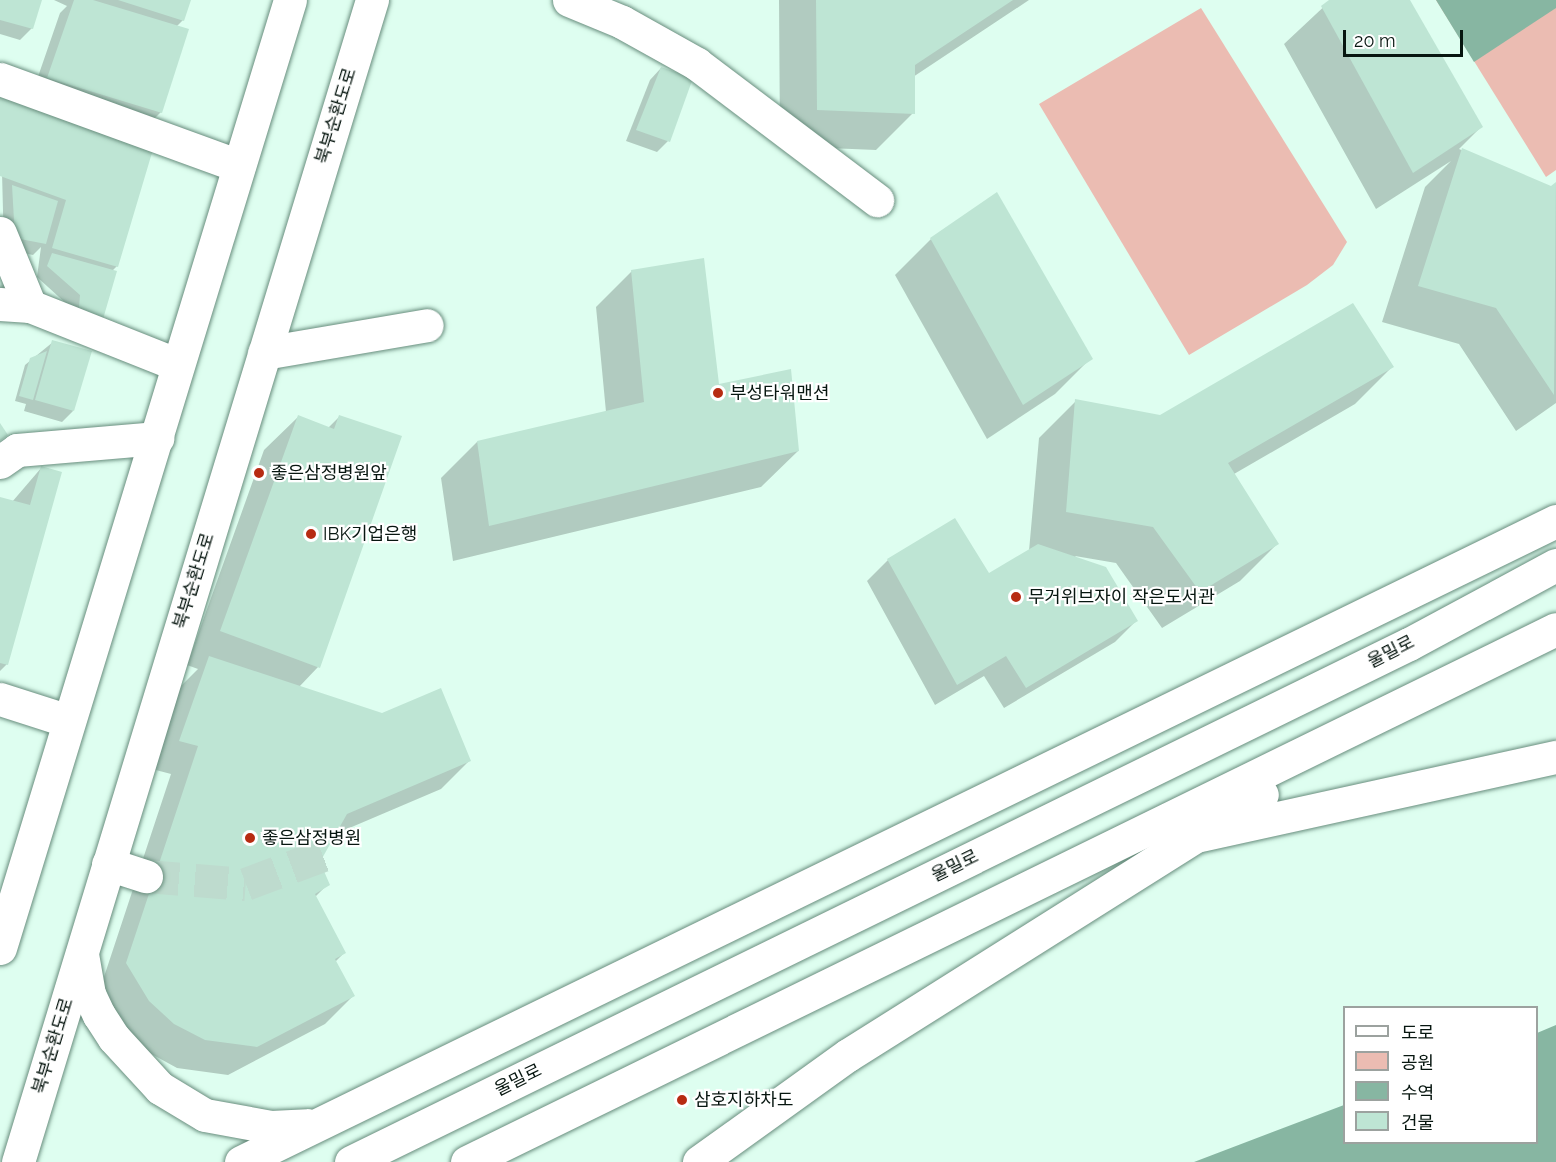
<!DOCTYPE html>
<html>
<head>
<meta charset="utf-8">
<style>
	body { margin:0 }
	#map { position:relative; width:1556px; height:1162px; overflow:hidden; background:#defef0; font-family:Raleway,"Noto Sans KR",sans-serif }
	div>[style] { position:absolute }
	.green>* { inset:0; background:#ebbcb2 }
	.water>* { inset:0; background:#87b6a2 }
	.shadow>* { inset:0; background:#0003 }
	.building>* { inset:0; background:#bee5d4 }
	.street-tunnel>* { height:33px; margin-top:-16.5px; transform-origin:0; background:repeating-linear-gradient(90deg,#bedbce 0 33px,transparent 0 49px) }
	.roads { filter:drop-shadow(0 0 2px #688d7d) drop-shadow(0 0 2px #688d7d) }
	.street>* { height:33px; margin:-16.5px; padding:0 16.5px; transform-origin:16.5px; border-radius:16.5px; background:#fff }
	.primary>* { height:33px; margin:-16.5px; padding:0 16.5px; transform-origin:16.5px; border-radius:16.5px; background:#fff }
	.dots>* { width:16px; height:16px; translate:-50% -50%; box-sizing:border-box; border:3px solid #fff; border-radius:50% }
	span { translate:-50% -50%; white-space:nowrap; text-align:center; line-height:1.15; -webkit-text-stroke:4.5px #fff; paint-order:stroke }
	.street-label { font-size:18px; color:#071610 }
	.poi-label { font-size:18px; color:#071610 }
	.left { translate:0 -50%; text-align:left }
	.legend { position:absolute; left:1343px; top:1006px; width:195px; height:138px; box-sizing:border-box; background:#fff; border:2px solid #9ca29f; margin:0; padding:8px 10px; list-style:none; font-size:18px; color:#071610 }
	.legend li { display:flex; align-items:center; gap:12px; height:30px }
	.legend b { width:30px; border:2px solid #9ca29f }
	.scale { position:absolute; left:1343px; top:30px; width:120px; height:27px; box-sizing:border-box; border:3px solid #071610; border-top:0; padding-left:8px; font-size:18px; line-height:21px; white-space:nowrap; color:#071610; -webkit-text-stroke:4px #fff; paint-order:stroke }
</style>
</head>
<body>
<div id="map">
	<div class="green">
		<i style="clip-path:polygon(1436px 0,1556px 0,1556px 170px,1546px 177px)"></i>
		<i style="clip-path:polygon(1201px 8px,1347px 242px,1333px 265px,1307px 285px,1189px 355px,1039px 104px)"></i>
	</div>
	<div class="water">
		<i style="clip-path:polygon(1436px 0,1556px 0,1556px 8px,1474px 62px)"></i>
		<i style="clip-path:polygon(1556px 1025px,1556px 1162px,1194px 1162px,1344px 1105px,1344px 1142px,1536px 1142px,1537px 1033px)"></i>
	</div>
	<div class="shadow">
		<i style="clip-path:polygon(0 0,40px 0,32px 28px,20px 40px,0 34px)"></i>
		<i style="clip-path:polygon(54px 0,189px 0,183px 20px,176px 27px,161px 112px,144px 129px,32px 94px,60px 13px,67px 6px)"></i>
		<i style="clip-path:polygon(779px 0,1029px 0,913px 77px,913px 113px,876px 150px,780px 146px)"></i>
		<i style="clip-path:polygon(1331px 0,1409px 0,1481px 127px,1459px 149px,1551px 188px,1556px 184px,1556px 403px,1516px 431px,1459px 344px,1382px 322px,1425px 187px,1451px 161px,1376px 209px,1284px 44px)"></i>
		<i style="clip-path:polygon(661px 68px,668px 141px,657px 152px,626px 141px,650px 80px)"></i>
		<i style="clip-path:polygon(0 97px,117px 266px,112px 271px,100px 325px,70px 307px,37px 277px,41px 247px,33px 255px,4px 249px)"></i>
		<i style="clip-path:polygon(931px 239px,1091px 358px,1055px 394px,987px 439px,895px 275px)"></i>
		<i style="clip-path:polygon(632px 271px,718px 386px,798px 451px,761px 487px,453px 561px,441px 478px,477px 442px,606px 412px,596px 307px)"></i>
		<i style="clip-path:polygon(53px 342px,73px 411px,62px 422px,24px 411px,26px 404px,15px 401px,25px 365px)"></i>
		<i style="clip-path:polygon(1392px 367px,1355px 404px,1234px 474px,1277px 544px,1240px 581px,1162px 628px,1116px 563px,1075px 556px,1136px 621px,1115px 642px,1004px 708px,984px 676px,935px 705px,867px 581px,888px 560px,989px 575px,1029px 551px,1039px 438px,1076px 401px,1161px 417px)"></i>
		<i style="clip-path:polygon(340px 416px,318px 667px,299px 687px,469px 761px,441px 789px,333px 835px,318px 862px,328px 884px,315px 897px,344px 953px,335px 962px,353px 996px,325px 1024px,228px 1075px,177px 1068px,146px 1051px,121px 1029px,99px 992px,171px 774px,152px 769px,181px 686px,198px 669px,187px 665px,264px 450px,298px 417px,328px 428px)"></i>
		<i style="clip-path:polygon(42px 467px,7px 664px,0 671px,0 499px,12px 502px)"></i>
	</div>
	<div class="building">
		<i style="clip-path:polygon(0 0,42px 0,33px 29px,0 20px)"></i>
		<i style="clip-path:polygon(74px 0,93px 0,189px 29px,162px 113px,47px 78px)"></i>
		<i style="clip-path:polygon(118px 0,191px 0,184px 21px)"></i>
		<i style="clip-path:polygon(816px 0,1013px 0,915px 65px,915px 114px,817px 110px)"></i>
		<i style="clip-path:polygon(1329px 0,1410px 0,1483px 127px,1413px 173px,1321px 6px)"></i>
		<i style="clip-path:polygon(661px 67px,693px 78px,670px 142px,636px 130px)"></i>
		<i style="clip-path:polygon(0 95px,154px 146px,118px 267px,52px 248px,66px 200px,0 176px)"></i>
		<i style="clip-path:polygon(1462px 148px,1551px 186px,1556px 182px,1554px 395px,1496px 308px,1418px 286px)"></i>
		<i style="clip-path:polygon(12px 185px,58px 201px,46px 244px,15px 238px)"></i>
		<i style="clip-path:polygon(997px 192px,1093px 359px,1023px 405px,930px 238px)"></i>
		<i style="clip-path:polygon(52px 253px,117px 271px,101px 326px,78px 319px,80px 295px,47px 266px)"></i>
		<i style="clip-path:polygon(704px 258px,719px 384px,791px 369px,799px 451px,489px 526px,477px 441px,644px 402px,631px 270px)"></i>
		<i style="clip-path:polygon(1353px 303px,1394px 367px,1228px 463px,1279px 544px,1200px 592px,1153px 527px,1066px 512px,1075px 399px,1160px 415px)"></i>
		<i style="clip-path:polygon(52px 340px,92px 351px,74px 411px,35px 400px)"></i>
		<i style="clip-path:polygon(47px 351px,33px 400px,19px 396px,30px 358px)"></i>
		<i style="clip-path:polygon(298px 415px,334px 429px,339px 415px,402px 436px,320px 668px,220px 631px)"></i>
		<i style="clip-path:polygon(0 423px,8px 435px,0 441px)"></i>
		<i style="clip-path:polygon(41px 466px,62px 472px,8px 665px,0 663px,0 497px,30px 505px)"></i>
		<i style="clip-path:polygon(955px 518px,989px 573px,1038px 544px,1106px 567px,1138px 621px,1026px 688px,1006px 656px,957px 685px,887px 559px)"></i>
		<i style="clip-path:polygon(209px 656px,382px 713px,441px 688px,471px 761px,347px 814px,320px 862px,330px 885px,315px 894px,346px 953px,335px 959px,355px 996px,257px 1047px,205px 1040px,174px 1024px,149px 1001px,126px 963px,198px 746px,179px 741px)"></i>
	</div>
	<div class="street-tunnel">
		<i style="left:146px;top:876px;width:100px;rotate:4.6deg"></i>
		<i style="left:246px;top:884px;width:91px;rotate:-20.6deg"></i>
	</div>
	<div class="roads">
		<div class="street">
			<i style="left:569px;top:0;width:57px;rotate:22.5deg"></i>
			<i style="left:622px;top:22px;width:86px;rotate:29.2deg"></i>
			<i style="left:697px;top:64px;width:226px;rotate:37.1deg"></i>
			<i style="left:0;top:79px;width:254px;rotate:20deg"></i>
			<i style="left:0;top:233px;width:79px;rotate:67.7deg"></i>
			<i style="left:0;top:304px;width:30px;rotate:4deg"></i>
			<i style="left:30px;top:306px;width:159px;rotate:21.7deg"></i>
			<i style="left:264px;top:353px;width:165px;rotate:-9.7deg"></i>
			<i style="left:0;top:462px;width:21px;rotate:-35deg"></i>
			<i style="left:17px;top:450px;width:141px;rotate:-4.9deg"></i>
			<i style="left:0;top:699px;width:72px;rotate:17.7deg"></i>
			<i style="left:1200px;top:835px;width:364px;rotate:-12.4deg"></i>
			<i style="left:108px;top:864px;width:40px;rotate:18deg"></i>
		</div>
		<div class="primary">
			<i style="left:0;top:948px;width:991px;rotate:-72.99deg"></i>
			<i style="left:82px;top:954px;width:41px;rotate:80.1deg"></i>
			<i style="left:89px;top:994px;width:23px;rotate:65deg"></i>
			<i style="left:99px;top:1015px;width:27px;rotate:57deg"></i>
			<i style="left:114px;top:1038px;width:68px;rotate:47.4deg"></i>
			<i style="left:160px;top:1088px;width:52px;rotate:31deg"></i>
			<i style="left:205px;top:1115px;width:67px;rotate:10.3deg"></i>
			<i style="left:271px;top:1127px;width:36px;rotate:-3deg"></i>
			<i style="left:18px;top:1162px;width:1215px;rotate:-73.06deg"></i>
			<i style="left:241px;top:1162px;width:1463px;rotate:-25.99deg"></i>
			<i style="left:351px;top:1162px;width:1178px;rotate:-26.09deg"></i>
			<i style="left:1409px;top:644px;width:167px;rotate:-28.3deg"></i>
			<i style="left:467px;top:1162px;width:1212px;rotate:-26.08deg"></i>
			<i style="left:699px;top:1162px;width:183px;rotate:-35.7deg"></i>
			<i style="left:848px;top:1055px;width:489px;rotate:-32.2deg"></i>
		</div>
	</div>
	<div class="dots">
		<i style="left:718px;top:393px;background:#b72b12"></i>
		<i style="left:259px;top:473px;background:#b72b12"></i>
		<i style="left:311px;top:534px;background:#b72b12"></i>
		<i style="left:1016px;top:597px;background:#b72b12"></i>
		<i style="left:250px;top:838px;background:#b72b12"></i>
		<i style="left:682px;top:1100px;background:#b72b12"></i>
	</div>
	<div class="street-label">
		<span style="left:336px;top:116px;rotate:-73deg">북부순환도로</span>
		<span style="left:194px;top:581px;rotate:-73deg">북부순환도로</span>
		<span style="left:1391px;top:652px;rotate:-27deg">울밀로</span>
		<span style="left:955px;top:866px;rotate:-26deg">울밀로</span>
		<span style="left:53px;top:1046px;rotate:-73deg">북부순환도로</span>
		<span style="left:518px;top:1080px;rotate:-26deg">울밀로</span>
	</div>
	<div class="poi-label">
		<span class="left" style="left:730px;top:393px">부성타워맨션</span>
		<span class="left" style="left:271px;top:473px">좋은삼정병원앞</span>
		<span class="left" style="left:323px;top:534px">IBK기업은행</span>
		<span class="left" style="left:1028px;top:597px">무거위브자이 작은도서관</span>
		<span class="left" style="left:262px;top:838px">좋은삼정병원</span>
		<span class="left" style="left:694px;top:1100px">삼호지하차도</span>
	</div>
	<ul class="legend">
	<li><b style="height:8px;background:#fff"></b>도로</li>
	<li><b style="height:16px;background:#ebbcb2"></b>공원</li>
	<li><b style="height:16px;background:#87b6a2"></b>수역</li>
	<li><b style="height:16px;background:#bee5d4"></b>건물</li>
	</ul>
	<div class="scale">20 m</div>
</div>
</body>
</html>
